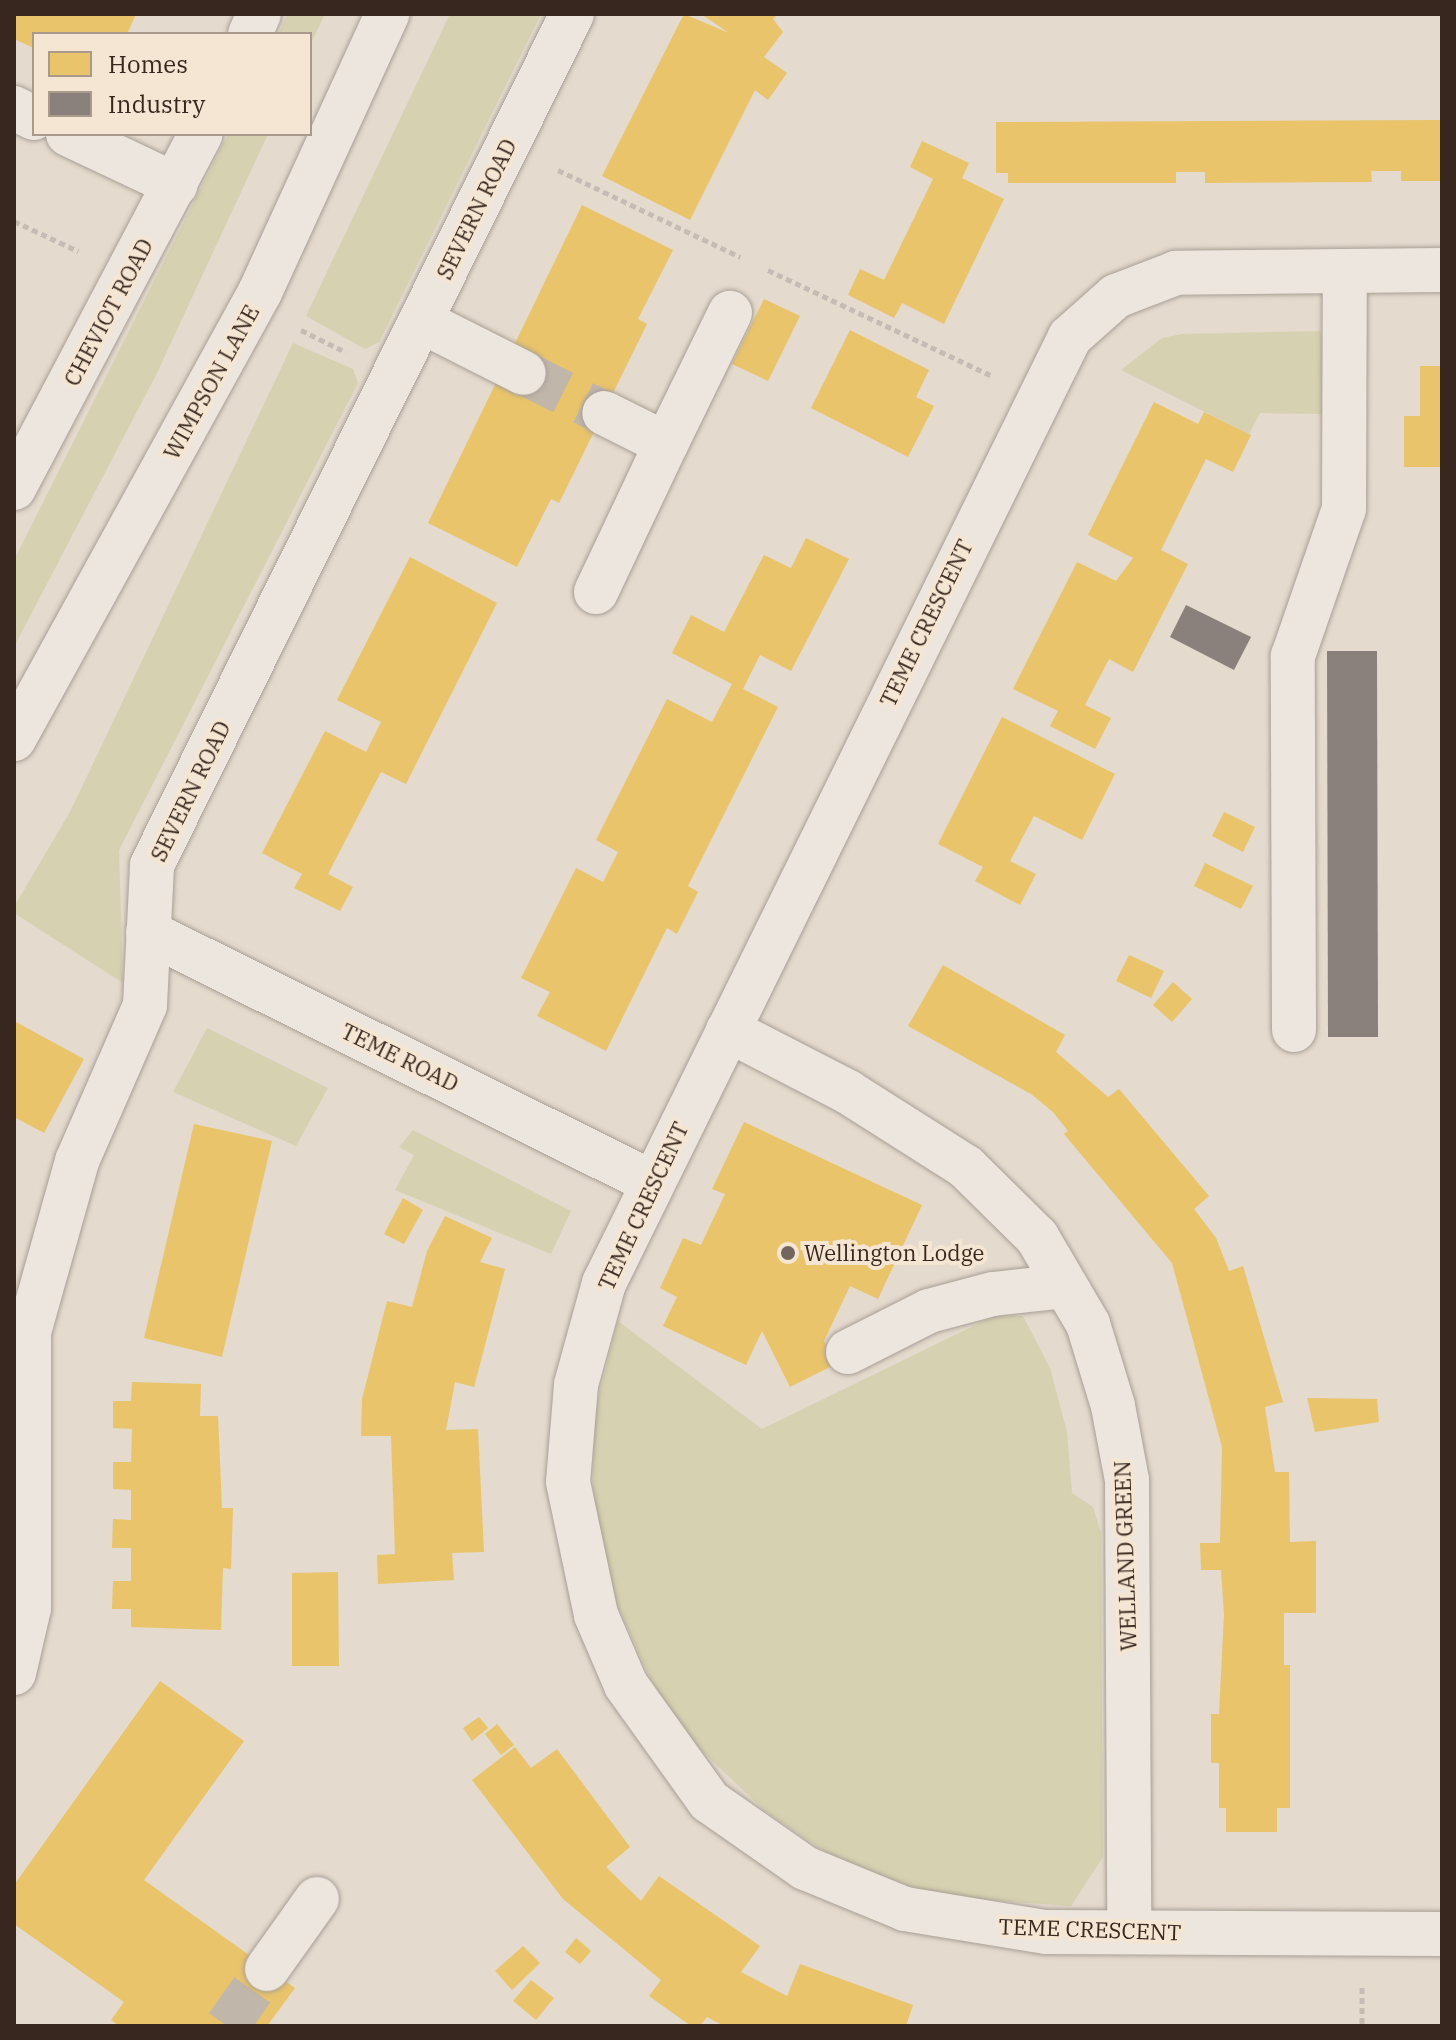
<!DOCTYPE html>
<html>
<head>
<meta charset="utf-8">
<style>
	body { margin:0 }
	#map { position:relative; width:1456px; height:2040px; overflow:hidden; background:#e4dacd; font-family:"IBM Plex Serif",serif }
	div>[style] { position:absolute }
	.green>* { inset:0; background:#d6d1b0 }
	.homes>* { inset:0; background:#e9c46a }
	.industry>* { inset:0; background:#8a817c }
	.minor-tunnel>* { height:44px; margin-top:-22px; transform-origin:0; background:repeating-linear-gradient(90deg,#c1b6aa 0 44px,transparent 0 66px) }
	.path>* { height:5px; margin-top:-2.5px; transform-origin:0; background:repeating-linear-gradient(90deg,#c5bdb5 0 6px,transparent 0 10px) }
	.roads { filter:drop-shadow(0 0 2px #a99f96) drop-shadow(0 0 2px #a99f96) }
	.minor>* { height:44px; margin:-22px; padding:0 22px; transform-origin:22px; border-radius:22px; background:#ece6df }
	.dots>* { width:22px; height:22px; translate:-50% -50%; box-sizing:border-box; border:4px solid #f5e6d3; border-radius:50% }
	span { translate:-50% -50%; white-space:nowrap; text-align:center; line-height:1.15; -webkit-text-stroke:8px #f5e6d3; paint-order:stroke }
	.street-label { font-size:22px; color:#37271f }
	.poi-label { font-size:22px; color:#37271f }
	.left { translate:0 -50%; text-align:left }
	.frame { position:absolute; inset:0; border:16px solid #37271f; pointer-events:none }
	.legend { position:absolute; left:32px; top:32px; width:280px; height:104px; box-sizing:border-box; background:#f5e6d3; border:2px solid #a99a8b; margin:0; padding:10px 14px; list-style:none; font-size:24px; color:#37271f }
	.legend li { display:flex; align-items:center; gap:16px; height:40px }
	.legend b { width:40px; border:2px solid #a99a8b }
</style>
</head>
<body>
<div id="map">
	<div class="green">
		<i style="clip-path:polygon(288px 14px,325px 14px,310px 45px,310px 34px,278px 34px)"></i>
		<i style="clip-path:polygon(450px 14px,541px 14px,379px 342px,365px 349px,306px 316px)"></i>
		<i style="clip-path:polygon(228px 134px,268px 134px,156px 375px,14px 647px,14px 560px)"></i>
		<i style="clip-path:polygon(1320px 331px,1324px 345px,1323px 414px,1260px 413px,1249px 434px,1121px 370px,1162px 338px,1182px 334px)"></i>
		<i style="clip-path:polygon(293px 343px,353px 369px,358px 383px,119px 850px,123px 983px,14px 913px,14px 907px,71px 810px)"></i>
		<i style="clip-path:polygon(207px 1028px,328px 1088px,296px 1146px,173px 1092px)"></i>
		<i style="clip-path:polygon(413px 1130px,571px 1211px,551px 1254px,395px 1190px,414px 1155px,399px 1147px)"></i>
		<i style="clip-path:polygon(996px 1315px,1023px 1316px,1050px 1368px,1067px 1432px,1072px 1493px,1093px 1507px,1101px 1533px,1103px 1857px,1071px 1906px,940px 1897px,839px 1861px,765px 1811px,687px 1737px,650px 1678px,617px 1604px,594px 1527px,593px 1420px,618px 1321px,762px 1429px)"></i>
	</div>
	<div class="homes">
		<i style="clip-path:polygon(14px 14px,136px 14px,127px 34px,34px 34px,34px 48px,14px 39px)"></i>
		<i style="clip-path:polygon(684px 14px,729px 33px,701px 14px,778px 14px,773px 19px,783px 32px,764px 57px,787px 73px,768px 100px,755px 90px,690px 220px,602px 176px)"></i>
		<i style="clip-path:polygon(1442px 120px,1442px 181px,1401px 181px,1401px 171px,1371px 171px,1372px 182px,1205px 183px,1205px 172px,1176px 172px,1176px 183px,1008px 183px,1008px 173px,996px 173px,996px 122px)"></i>
		<i style="clip-path:polygon(922px 141px,969px 163px,962px 178px,1004px 199px,944px 324px,902px 303px,894px 318px,848px 295px,860px 269px,884px 280px,933px 179px,910px 167px)"></i>
		<i style="clip-path:polygon(582px 205px,673px 250px,638px 319px,647px 324px,559px 503px,551px 499px,517px 567px,428px 523px)"></i>
		<i style="clip-path:polygon(764px 299px,800px 316px,768px 381px,732px 364px)"></i>
		<i style="clip-path:polygon(850px 330px,929px 370px,916px 397px,934px 406px,908px 457px,811px 408px)"></i>
		<i style="clip-path:polygon(1420px 366px,1442px 366px,1442px 467px,1404px 467px,1404px 416px,1420px 416px)"></i>
		<i style="clip-path:polygon(1154px 402px,1198px 424px,1204px 412px,1251px 435px,1233px 472px,1206px 459px,1161px 550px,1188px 564px,1133px 672px,1109px 659px,1085px 705px,1111px 718px,1095px 749px,1050px 726px,1058px 711px,1013px 689px,1077px 562px,1116px 581px,1133px 558px,1088px 535px)"></i>
		<i style="clip-path:polygon(806px 538px,849px 559px,791px 671px,760px 655px,743px 689px,778px 707px,688px 886px,698px 892px,677px 934px,667px 928px,606px 1051px,537px 1016px,550px 992px,521px 978px,576px 868px,603px 882px,618px 852px,596px 840px,667px 699px,712px 722px,732px 684px,672px 653px,691px 615px,724px 632px,764px 555px,791px 568px)"></i>
		<i style="clip-path:polygon(410px 557px,497px 603px,406px 784px,381px 772px,328px 874px,353px 887px,340px 911px,294px 888px,302px 874px,262px 853px,325px 731px,366px 752px,381px 722px,337px 700px)"></i>
		<i style="clip-path:polygon(1002px 717px,1115px 774px,1082px 840px,1034px 816px,1010px 861px,1036px 874px,1020px 905px,975px 881px,983px 867px,938px 844px)"></i>
		<i style="clip-path:polygon(1224px 812px,1255px 827px,1243px 852px,1212px 836px)"></i>
		<i style="clip-path:polygon(1205px 863px,1253px 886px,1241px 909px,1194px 886px)"></i>
		<i style="clip-path:polygon(1129px 955px,1164px 971px,1151px 998px,1116px 981px)"></i>
		<i style="clip-path:polygon(943px 965px,1065px 1035px,1056px 1052px,1108px 1097px,1119px 1089px,1209px 1196px,1194px 1209px,1216px 1238px,1229px 1271px,1243px 1266px,1283px 1402px,1265px 1407px,1275px 1472px,1289px 1472px,1290px 1542px,1316px 1541px,1316px 1613px,1284px 1613px,1284px 1665px,1290px 1665px,1290px 1808px,1277px 1808px,1277px 1832px,1226px 1832px,1226px 1808px,1219px 1808px,1219px 1763px,1211px 1763px,1211px 1714px,1219px 1714px,1224px 1614px,1221px 1570px,1201px 1570px,1200px 1543px,1220px 1543px,1222px 1447px,1172px 1263px,1064px 1134px,1068px 1131px,1053px 1112px,1031px 1094px,908px 1026px)"></i>
		<i style="clip-path:polygon(1173px 982px,1192px 999px,1172px 1022px,1153px 1005px)"></i>
		<i style="clip-path:polygon(14px 1021px,84px 1059px,44px 1133px,14px 1117px)"></i>
		<i style="clip-path:polygon(744px 1122px,922px 1205px,878px 1299px,850px 1286px,824px 1341px,836px 1364px,790px 1387px,762px 1331px,746px 1365px,663px 1326px,677px 1297px,660px 1288px,683px 1238px,701px 1245px,725px 1194px,712px 1189px)"></i>
		<i style="clip-path:polygon(194px 1124px,272px 1141px,222px 1357px,144px 1338px)"></i>
		<i style="clip-path:polygon(403px 1198px,423px 1210px,404px 1244px,384px 1234px)"></i>
		<i style="clip-path:polygon(445px 1216px,492px 1238px,480px 1262px,505px 1269px,474px 1387px,455px 1382px,446px 1430px,478px 1429px,484px 1552px,452px 1553px,454px 1580px,378px 1584px,377px 1555px,395px 1554px,391px 1436px,361px 1436px,362px 1399px,387px 1301px,412px 1307px,427px 1251px)"></i>
		<i style="clip-path:polygon(132px 1382px,201px 1384px,200px 1416px,218px 1416px,222px 1508px,233px 1508px,231px 1569px,223px 1568px,221px 1630px,131px 1627px,131px 1609px,112px 1609px,113px 1581px,131px 1581px,131px 1548px,112px 1548px,113px 1519px,131px 1520px,131px 1490px,113px 1489px,113px 1462px,131px 1462px,132px 1429px,113px 1428px,113px 1401px,131px 1401px)"></i>
		<i style="clip-path:polygon(1307px 1398px,1377px 1399px,1379px 1422px,1315px 1432px)"></i>
		<i style="clip-path:polygon(338px 1572px,339px 1666px,292px 1666px,292px 1573px)"></i>
		<i style="clip-path:polygon(160px 1681px,244px 1741px,144px 1880px,295px 1988px,267px 2026px,119px 2026px,111px 2020px,124px 2002px,14px 1924px,14px 1885px)"></i>
		<i style="clip-path:polygon(479px 1717px,488px 1728px,472px 1741px,463px 1728px)"></i>
		<i style="clip-path:polygon(497px 1724px,514px 1745px,501px 1755px,485px 1734px)"></i>
		<i style="clip-path:polygon(515px 1747px,531px 1768px,557px 1749px,630px 1847px,606px 1867px,641px 1901px,659px 1876px,760px 1946px,741px 1972px,787px 1996px,800px 1964px,913px 2005px,906px 2026px,724px 2026px,707px 2017px,700px 2026px,691px 2026px,649px 1996px,661px 1980px,563px 1899px,472px 1780px)"></i>
		<i style="clip-path:polygon(576px 1938px,591px 1951px,580px 1964px,565px 1952px)"></i>
		<i style="clip-path:polygon(523px 1946px,540px 1963px,512px 1990px,495px 1971px)"></i>
		<i style="clip-path:polygon(531px 1980px,554px 1998px,536px 2020px,513px 2001px)"></i>
	</div>
	<div class="industry">
		<i style="clip-path:polygon(1186px 605px,1251px 637px,1234px 670px,1170px 637px)"></i>
		<i style="clip-path:polygon(1327px 651px,1377px 651px,1378px 1037px,1328px 1037px)"></i>
	</div>
	<div class="minor-tunnel">
		<i style="left:524px;top:373px;width:89px;rotate:26.6deg"></i>
		<i style="left:227px;top:2026px;width:70px;rotate:-54.9deg"></i>
	</div>
	<div class="path">
		<i style="left:558px;top:170px;width:202px;rotate:25.5deg"></i>
		<i style="left:14px;top:221px;width:71px;rotate:25.1deg"></i>
		<i style="left:768px;top:270px;width:246px;rotate:25.3deg"></i>
		<i style="left:301px;top:330px;width:50px;rotate:26.1deg"></i>
		<i style="left:1362px;top:1987px;width:39px;rotate:90deg"></i>
	</div>
	<div class="roads">
		<div class="minor">
			<i style="left:250px;top:34px;width:22px;rotate:-66deg"></i>
			<i style="left:14px;top:108px;width:22px;rotate:27deg"></i>
			<i style="left:68px;top:134px;width:119px;rotate:25.3deg"></i>
			<i style="left:1442px;top:270px;width:266px;rotate:179.4deg"></i>
			<i style="left:1176px;top:273px;width:64px;rotate:159deg"></i>
			<i style="left:1116px;top:296px;width:62px;rotate:138.3deg"></i>
			<i style="left:1070px;top:337px;width:1055px;rotate:116.22deg"></i>
			<i style="left:604px;top:1283px;width:106px;rotate:105.4deg"></i>
			<i style="left:576px;top:1385px;width:97px;rotate:94.7deg"></i>
			<i style="left:568px;top:1482px;width:136px;rotate:78.1deg"></i>
			<i style="left:596px;top:1615px;width:76px;rotate:66.8deg"></i>
			<i style="left:626px;top:1685px;width:143px;rotate:54.4deg"></i>
			<i style="left:709px;top:1801px;width:117px;rotate:34.9deg"></i>
			<i style="left:805px;top:1868px;width:108px;rotate:22.3deg"></i>
			<i style="left:905px;top:1909px;width:143px;rotate:9.3deg"></i>
			<i style="left:1046px;top:1932px;width:396px;rotate:0.3deg"></i>
			<i style="left:421px;top:321px;width:115px;rotate:26.8deg"></i>
			<i style="left:666px;top:444px;width:146px;rotate:-64deg"></i>
			<i style="left:14px;top:488px;width:400px;rotate:-62.2deg"></i>
			<i style="left:596px;top:592px;width:164px;rotate:-64.7deg"></i>
			<i style="left:666px;top:444px;width:69px;rotate:-153.4deg"></i>
			<i style="left:14px;top:739px;width:510px;rotate:-61.17deg"></i>
			<i style="left:260px;top:292px;width:306px;rotate:-65.4deg"></i>
			<i style="left:148px;top:932px;width:562px;rotate:26.43deg"></i>
			<i style="left:728px;top:1030px;width:135px;rotate:27.3deg"></i>
			<i style="left:848px;top:1092px;width:140px;rotate:32.4deg"></i>
			<i style="left:966px;top:1167px;width:100px;rotate:44.6deg"></i>
			<i style="left:1037px;top:1237px;width:101px;rotate:59.6deg"></i>
			<i style="left:1088px;top:1324px;width:86px;rotate:73deg"></i>
			<i style="left:1113px;top:1406px;width:75px;rotate:79.3deg"></i>
			<i style="left:1127px;top:1480px;width:452px;rotate:89.7deg"></i>
			<i style="left:1294px;top:1030px;width:374px;rotate:-90.2deg"></i>
			<i style="left:1293px;top:656px;width:156px;rotate:-70.9deg"></i>
			<i style="left:1344px;top:509px;width:238px;rotate:-89.8deg"></i>
			<i style="left:848px;top:1352px;width:91px;rotate:-26.8deg"></i>
			<i style="left:929px;top:1311px;width:66px;rotate:-14.9deg"></i>
			<i style="left:993px;top:1294px;width:72px;rotate:-6.3deg"></i>
			<i style="left:14px;top:1673px;width:67px;rotate:-77deg"></i>
			<i style="left:29px;top:1608px;width:276px;rotate:-90deg"></i>
			<i style="left:29px;top:1332px;width:178px;rotate:-74.3deg"></i>
			<i style="left:77px;top:1161px;width:170px;rotate:-66.4deg"></i>
			<i style="left:145px;top:1005px;width:140px;rotate:-87.1deg"></i>
			<i style="left:152px;top:865px;width:949px;rotate:-63.73deg"></i>
			<i style="left:267px;top:1969px;width:86px;rotate:-54.5deg"></i>
		</div>
	</div>
	<div class="dots">
		<i style="left:788px;top:1253px;background:#74665c"></i>
	</div>
	<div class="street-label">
		<span style="left:476px;top:209px;rotate:-64deg">SEVERN ROAD</span>
		<span style="left:108px;top:312px;rotate:-62deg">CHEVIOT ROAD</span>
		<span style="left:211px;top:382px;rotate:-61deg">WIMPSON LANE</span>
		<span style="left:926px;top:623px;rotate:-64deg">TEME CRESCENT</span>
		<span style="left:190px;top:791px;rotate:-64deg">SEVERN ROAD</span>
		<span style="left:400px;top:1057px;rotate:26deg">TEME ROAD</span>
		<span style="left:643px;top:1206px;rotate:-65deg">TEME CRESCENT</span>
		<span style="left:1125px;top:1556px;rotate:-92deg">WELLAND GREEN</span>
		<span style="left:1090px;top:1929px;rotate:2deg">TEME CRESCENT</span>
	</div>
	<div class="poi-label">
		<span class="left" style="left:804px;top:1253px">Wellington Lodge</span>
	</div>
	<div class="frame"></div>
	<ul class="legend">
	<li><b style="height:22px;background:#e9c46a"></b>Homes</li>
	<li><b style="height:22px;background:#8a817c"></b>Industry</li>
	</ul>
</div>
</body>
</html>
